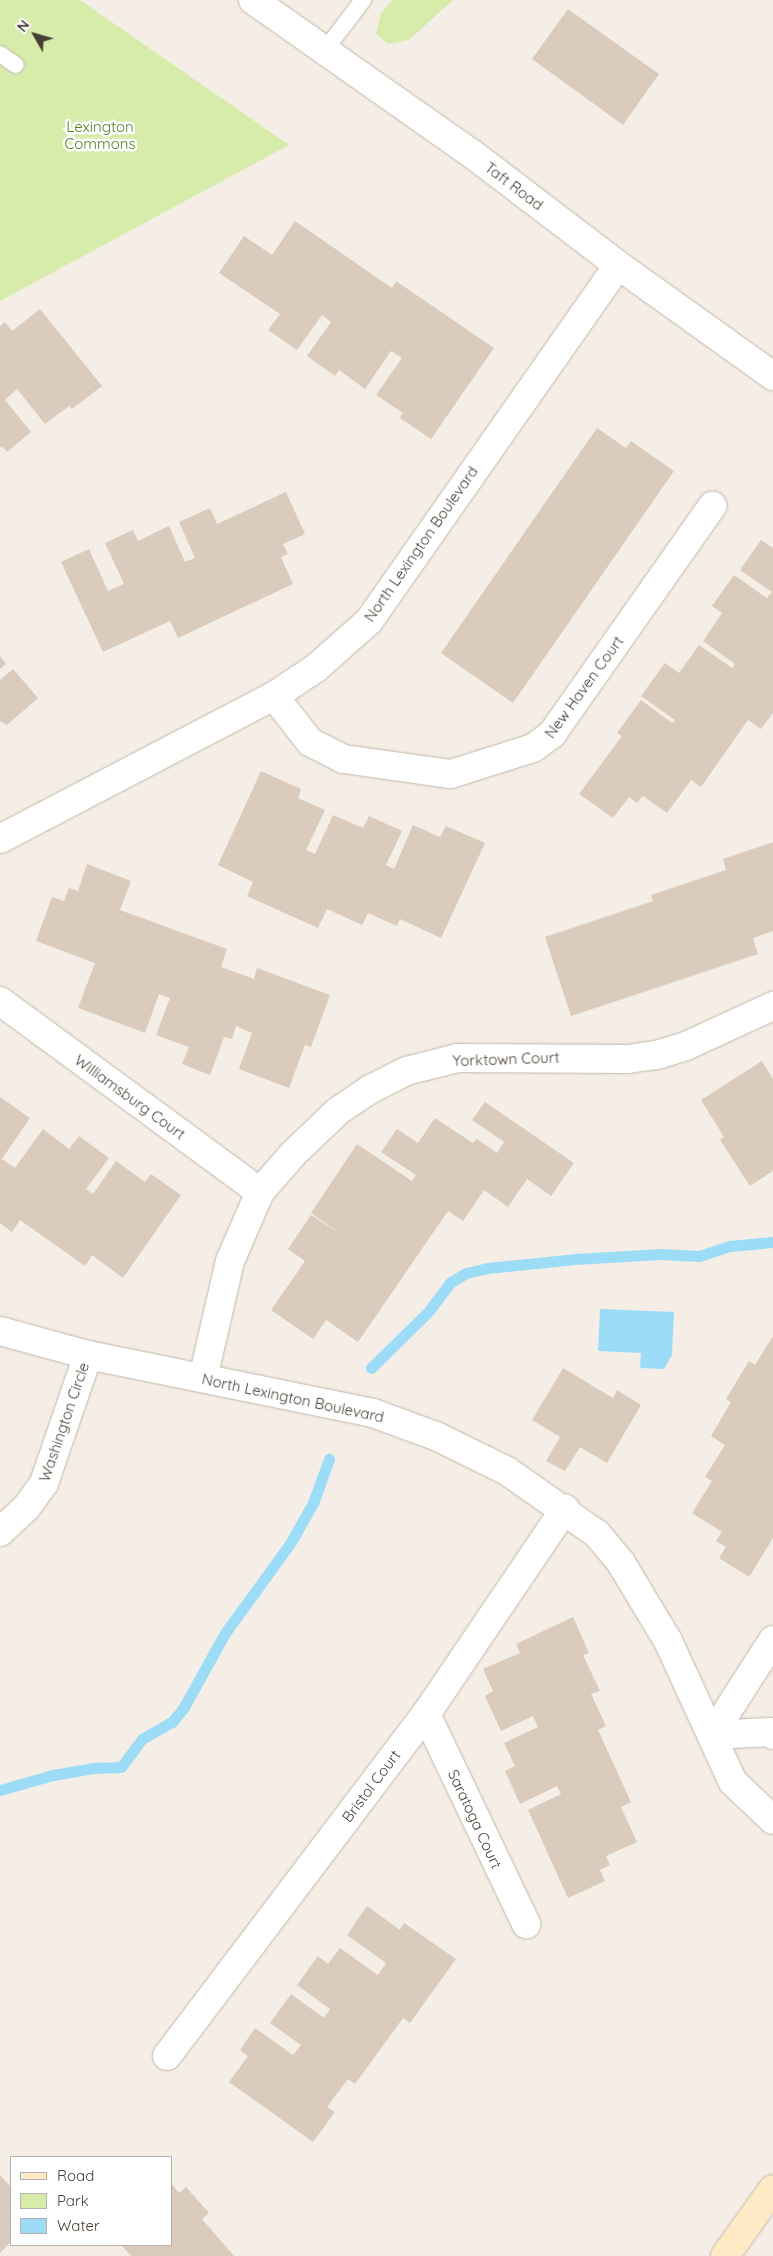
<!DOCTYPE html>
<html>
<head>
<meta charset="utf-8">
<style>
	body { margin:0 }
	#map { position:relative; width:773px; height:2256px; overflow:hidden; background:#f4eee6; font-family:Quicksand,sans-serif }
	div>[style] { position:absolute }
	.green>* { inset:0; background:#d7ecab }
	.water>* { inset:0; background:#9ddcf6 }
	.stream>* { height:11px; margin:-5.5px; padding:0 5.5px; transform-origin:5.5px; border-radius:5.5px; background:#9ddcf6 }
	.building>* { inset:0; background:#dacbbd }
	.roads { filter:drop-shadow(0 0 1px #c3b8aa) drop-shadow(0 0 1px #c3b8aa) }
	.service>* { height:16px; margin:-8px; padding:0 8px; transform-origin:8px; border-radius:8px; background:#fff }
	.minor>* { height:28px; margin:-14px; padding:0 14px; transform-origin:14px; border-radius:14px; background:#fff }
	.tertiary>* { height:28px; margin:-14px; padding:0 14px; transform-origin:14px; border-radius:14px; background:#fff }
	.secondary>* { height:28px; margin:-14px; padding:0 14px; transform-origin:14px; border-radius:14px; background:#ffeac5 }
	span { translate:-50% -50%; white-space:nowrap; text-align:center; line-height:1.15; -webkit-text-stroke:5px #fff; paint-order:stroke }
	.park-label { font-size:15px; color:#507e23 }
	.street-label { font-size:15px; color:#473e34 }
	.legend { position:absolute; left:10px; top:2156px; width:162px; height:90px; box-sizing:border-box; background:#fff; border:1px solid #b5b2ae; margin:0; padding:6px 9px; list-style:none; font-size:15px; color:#473e34 }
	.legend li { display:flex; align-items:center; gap:10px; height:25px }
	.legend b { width:25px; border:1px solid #b5b2ae }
	.north { position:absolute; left:10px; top:10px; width:50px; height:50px; -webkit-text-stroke:4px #fff; paint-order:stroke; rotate:308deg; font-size:14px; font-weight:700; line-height:20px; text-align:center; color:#473e34 }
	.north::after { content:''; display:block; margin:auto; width:18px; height:22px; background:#473e34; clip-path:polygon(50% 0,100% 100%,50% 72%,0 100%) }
</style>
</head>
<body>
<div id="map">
	<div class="green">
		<i style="clip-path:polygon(0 0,80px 0,289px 145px,0 301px)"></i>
		<i style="clip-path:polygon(392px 0,453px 0,409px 40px,388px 44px,376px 34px,381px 13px)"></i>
	</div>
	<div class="water">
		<i style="clip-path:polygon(600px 1309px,674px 1312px,672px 1355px,664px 1369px,640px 1368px,641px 1353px,598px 1351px)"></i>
	</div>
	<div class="stream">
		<i style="left:371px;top:1368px;width:80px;rotate:-44.5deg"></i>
		<i style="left:428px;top:1312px;width:38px;rotate:-53deg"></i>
		<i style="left:451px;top:1282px;width:17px;rotate:-31deg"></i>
		<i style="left:466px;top:1273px;width:22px;rotate:-13deg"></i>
		<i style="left:487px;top:1268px;width:88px;rotate:-5.8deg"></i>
		<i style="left:575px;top:1259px;width:86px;rotate:-3.3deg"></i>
		<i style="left:661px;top:1254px;width:38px;rotate:3deg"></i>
		<i style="left:699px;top:1256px;width:33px;rotate:-18deg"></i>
		<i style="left:730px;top:1246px;width:43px;rotate:-5.3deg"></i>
		<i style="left:0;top:1790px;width:55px;rotate:-15.8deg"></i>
		<i style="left:53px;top:1775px;width:42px;rotate:-9.7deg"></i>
		<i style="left:94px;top:1768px;width:27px;rotate:-2deg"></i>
		<i style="left:121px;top:1767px;width:35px;rotate:-53deg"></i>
		<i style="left:142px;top:1739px;width:34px;rotate:-30deg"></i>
		<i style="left:172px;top:1722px;width:19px;rotate:-51deg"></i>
		<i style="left:184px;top:1707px;width:85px;rotate:-61deg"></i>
		<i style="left:225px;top:1633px;width:112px;rotate:-54deg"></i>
		<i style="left:291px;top:1542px;width:45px;rotate:-60.6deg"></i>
		<i style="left:313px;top:1503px;width:47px;rotate:-70deg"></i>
	</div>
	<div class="building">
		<i style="clip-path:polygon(568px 9px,659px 74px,623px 125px,532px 59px)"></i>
		<i style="clip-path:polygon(295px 221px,392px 288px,396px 281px,494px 348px,431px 439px,400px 418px,403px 413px,376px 395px,402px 358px,391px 351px,365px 389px,339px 370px,335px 376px,307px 356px,331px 322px,322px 315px,297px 350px,268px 330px,280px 314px,219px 273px,244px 236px,272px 255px)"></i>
		<i style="clip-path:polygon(40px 309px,102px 386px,72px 409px,69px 406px,45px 424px,17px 389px,5px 400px,31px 432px,7px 452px,2px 446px,0 448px,0 326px,5px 322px,12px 331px)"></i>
		<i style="clip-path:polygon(597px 428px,626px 448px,631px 441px,674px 471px,513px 703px,441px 653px)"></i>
		<i style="clip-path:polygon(286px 492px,305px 534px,283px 544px,288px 554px,281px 557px,293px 584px,178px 638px,170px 621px,103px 652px,61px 562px,89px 549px,108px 591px,124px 584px,105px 543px,133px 530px,138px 541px,169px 526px,185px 562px,195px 558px,179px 522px,210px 508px,217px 524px)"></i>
		<i style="clip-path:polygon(761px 540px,773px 548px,773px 713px,761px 729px,748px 720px,701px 787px,691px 780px,667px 813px,643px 796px,637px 803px,629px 797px,613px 818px,579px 794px,622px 736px,617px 733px,641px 700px,672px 723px,675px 720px,641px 696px,665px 663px,679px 673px,699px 645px,732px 668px,735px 664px,703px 641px,722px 613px,712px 606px,734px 575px,767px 598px,772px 592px,740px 570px)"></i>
		<i style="clip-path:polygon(0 656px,6px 664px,0 669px)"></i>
		<i style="clip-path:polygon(13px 669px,38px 698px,7px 725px,0 721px,0 680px)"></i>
		<i style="clip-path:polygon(261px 771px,301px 789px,298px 798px,325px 810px,306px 850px,315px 854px,333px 815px,363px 828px,369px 816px,402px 831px,386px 865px,394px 869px,413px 825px,440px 837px,446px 826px,485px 843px,441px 938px,400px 919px,397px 926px,368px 913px,362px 925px,327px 909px,318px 928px,247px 896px,253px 882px,218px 865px)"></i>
		<i style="clip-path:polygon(773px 842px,773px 931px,753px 938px,758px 954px,571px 1016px,545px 937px,653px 901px,651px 895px,726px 870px,723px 859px)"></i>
		<i style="clip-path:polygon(87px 864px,131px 881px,120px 910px,227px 949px,221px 967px,254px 979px,257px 968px,330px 995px,311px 1047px,305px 1045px,289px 1088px,239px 1069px,252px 1033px,236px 1026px,232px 1039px,224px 1037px,210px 1075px,182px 1064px,189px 1047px,156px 1035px,170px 998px,159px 994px,145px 1033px,78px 1008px,95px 963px,36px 941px,52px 897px,64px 901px,69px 888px,78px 891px)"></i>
		<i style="clip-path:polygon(762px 1061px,773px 1079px,773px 1171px,750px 1186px,720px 1140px,724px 1137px,701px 1100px)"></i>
		<i style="clip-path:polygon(0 1097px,30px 1118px,2px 1159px,15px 1168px,43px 1129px,69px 1149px,79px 1136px,109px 1158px,86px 1189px,93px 1194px,116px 1161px,145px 1182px,151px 1174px,181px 1195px,123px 1278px,92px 1255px,85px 1266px,20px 1220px,12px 1232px,0 1223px)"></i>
		<i style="clip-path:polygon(485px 1102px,574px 1163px,551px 1196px,527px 1179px,508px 1207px,484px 1190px,463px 1221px,448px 1211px,358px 1342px,326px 1320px,313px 1339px,271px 1310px,305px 1261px,288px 1249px,311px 1215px,344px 1236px,311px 1213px,357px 1144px,412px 1181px,416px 1175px,381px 1152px,397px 1129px,418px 1143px,435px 1118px,473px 1143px,477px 1139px,497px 1153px,504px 1142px,472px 1120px)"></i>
		<i style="clip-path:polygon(773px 1336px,773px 1538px,749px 1577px,719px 1558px,726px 1547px,716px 1541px,722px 1532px,692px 1513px,712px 1481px,705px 1477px,725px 1445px,711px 1436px,731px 1402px,726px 1399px,749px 1361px,755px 1365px)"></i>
		<i style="clip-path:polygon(563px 1368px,613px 1398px,617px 1390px,641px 1405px,607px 1463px,580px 1447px,565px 1471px,546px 1461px,560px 1437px,532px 1420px)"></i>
		<i style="clip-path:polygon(573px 1617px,589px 1653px,583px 1655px,600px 1691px,591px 1694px,606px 1726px,598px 1730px,631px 1802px,621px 1807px,637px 1842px,606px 1856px,610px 1865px,600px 1870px,605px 1881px,568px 1898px,528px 1810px,561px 1794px,557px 1786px,520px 1804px,505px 1771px,515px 1766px,504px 1743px,538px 1727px,533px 1716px,501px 1731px,485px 1696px,493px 1691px,483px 1669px,520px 1653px,516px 1644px)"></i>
		<i style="clip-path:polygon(367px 1906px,400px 1930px,404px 1923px,456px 1959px,410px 2023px,403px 2018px,355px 2084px,348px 2079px,327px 2107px,335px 2112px,313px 2142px,229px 2082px,248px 2056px,240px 2050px,255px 2028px,293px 2055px,301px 2045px,270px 2023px,291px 1994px,324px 2018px,330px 2009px,297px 1985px,318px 1956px,328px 1964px,340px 1948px,378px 1975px,386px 1963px,347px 1935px)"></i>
		<i style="clip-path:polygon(0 2175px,11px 2187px,11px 2242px,0 2253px)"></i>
		<i style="clip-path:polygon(171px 2183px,179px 2193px,186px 2187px,209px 2213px,202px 2219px,234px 2256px,131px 2256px,121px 2245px,171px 2245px)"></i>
	</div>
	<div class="roads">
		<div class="service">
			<i style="left:325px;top:50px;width:63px;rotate:-52.8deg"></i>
			<i style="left:0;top:54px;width:19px;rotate:35deg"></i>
		</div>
		<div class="minor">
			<i style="left:274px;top:696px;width:58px;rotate:52deg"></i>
			<i style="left:310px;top:742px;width:38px;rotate:27deg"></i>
			<i style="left:344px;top:759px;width:108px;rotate:8deg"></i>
			<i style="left:451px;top:774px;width:86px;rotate:-17.6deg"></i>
			<i style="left:533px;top:748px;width:24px;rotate:-36deg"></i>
			<i style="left:552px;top:734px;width:279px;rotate:-54.9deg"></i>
			<i style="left:0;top:839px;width:309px;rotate:-27.6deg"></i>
			<i style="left:274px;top:696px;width:50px;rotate:-33.7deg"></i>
			<i style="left:316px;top:668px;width:71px;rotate:-41.6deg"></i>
			<i style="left:369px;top:621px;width:434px;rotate:-55deg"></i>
			<i style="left:0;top:1001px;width:323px;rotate:36.3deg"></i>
			<i style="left:0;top:1331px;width:91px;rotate:15.3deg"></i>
			<i style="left:88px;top:1355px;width:291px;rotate:11.5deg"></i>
			<i style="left:373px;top:1413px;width:67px;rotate:20.1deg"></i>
			<i style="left:436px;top:1436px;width:79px;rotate:26.2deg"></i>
			<i style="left:507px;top:1471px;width:110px;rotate:35deg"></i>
			<i style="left:597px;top:1534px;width:38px;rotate:50deg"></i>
			<i style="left:621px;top:1563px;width:91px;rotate:58.9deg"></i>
			<i style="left:668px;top:1641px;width:155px;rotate:65.3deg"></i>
			<i style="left:733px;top:1782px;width:55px;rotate:43.5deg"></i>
			<i style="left:203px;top:1378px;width:120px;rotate:-77deg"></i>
			<i style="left:230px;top:1261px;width:75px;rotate:-66.5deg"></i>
			<i style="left:260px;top:1192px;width:50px;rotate:-49deg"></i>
			<i style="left:293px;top:1154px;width:62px;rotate:-43.7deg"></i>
			<i style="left:338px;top:1111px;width:40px;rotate:-34deg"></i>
			<i style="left:371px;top:1089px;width:39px;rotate:-27deg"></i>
			<i style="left:406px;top:1071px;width:54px;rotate:-14deg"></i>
			<i style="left:458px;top:1058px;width:170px;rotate:0.3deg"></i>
			<i style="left:628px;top:1059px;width:29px;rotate:-8deg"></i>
			<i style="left:657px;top:1055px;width:30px;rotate:-17deg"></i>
			<i style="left:686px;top:1046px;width:96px;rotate:-24.7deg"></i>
			<i style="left:0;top:1532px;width:35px;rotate:-43deg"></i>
			<i style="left:26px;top:1508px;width:31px;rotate:-54deg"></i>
			<i style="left:44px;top:1483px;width:135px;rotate:-71deg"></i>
			<i style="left:426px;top:1714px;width:233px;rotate:64.5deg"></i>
			<i style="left:712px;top:1735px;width:113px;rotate:-57.3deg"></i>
			<i style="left:712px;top:1735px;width:57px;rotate:-3deg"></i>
			<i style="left:769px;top:1732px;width:5px;rotate:37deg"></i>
			<i style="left:167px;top:2056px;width:429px;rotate:-52.9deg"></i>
			<i style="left:426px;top:1714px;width:248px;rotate:-55.9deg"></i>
		</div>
		<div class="tertiary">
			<i style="left:253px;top:0;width:266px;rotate:35.1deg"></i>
			<i style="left:471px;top:153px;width:185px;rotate:37.3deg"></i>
			<i style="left:618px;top:265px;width:191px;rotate:35.6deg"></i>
		</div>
		<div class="secondary">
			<i style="left:725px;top:2256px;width:82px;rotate:-54.4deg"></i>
		</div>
	</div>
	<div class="park-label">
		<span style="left:100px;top:135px">Lexington<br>Commons</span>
	</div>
	<div class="street-label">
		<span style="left:514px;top:186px;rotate:37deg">Taft Road</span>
		<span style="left:421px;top:544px;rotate:-55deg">North Lexington Boulevard</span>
		<span style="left:584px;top:687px;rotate:-54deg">New Haven Court</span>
		<span style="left:506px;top:1059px;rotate:-2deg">Yorktown Court</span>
		<span style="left:130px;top:1097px;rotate:36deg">Williamsburg Court</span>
		<span style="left:293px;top:1398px;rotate:12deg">North Lexington Boulevard</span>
		<span style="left:64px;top:1422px;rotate:-71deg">Washington Circle</span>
		<span style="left:371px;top:1786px;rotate:-53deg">Bristol Court</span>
		<span style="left:475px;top:1819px;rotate:65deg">Saratoga Court</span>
	</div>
	<ul class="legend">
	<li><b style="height:6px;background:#ffeac5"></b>Road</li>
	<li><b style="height:14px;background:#d7ecab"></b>Park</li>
	<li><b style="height:14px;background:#9ddcf6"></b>Water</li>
	</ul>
	<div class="north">N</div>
</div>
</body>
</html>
